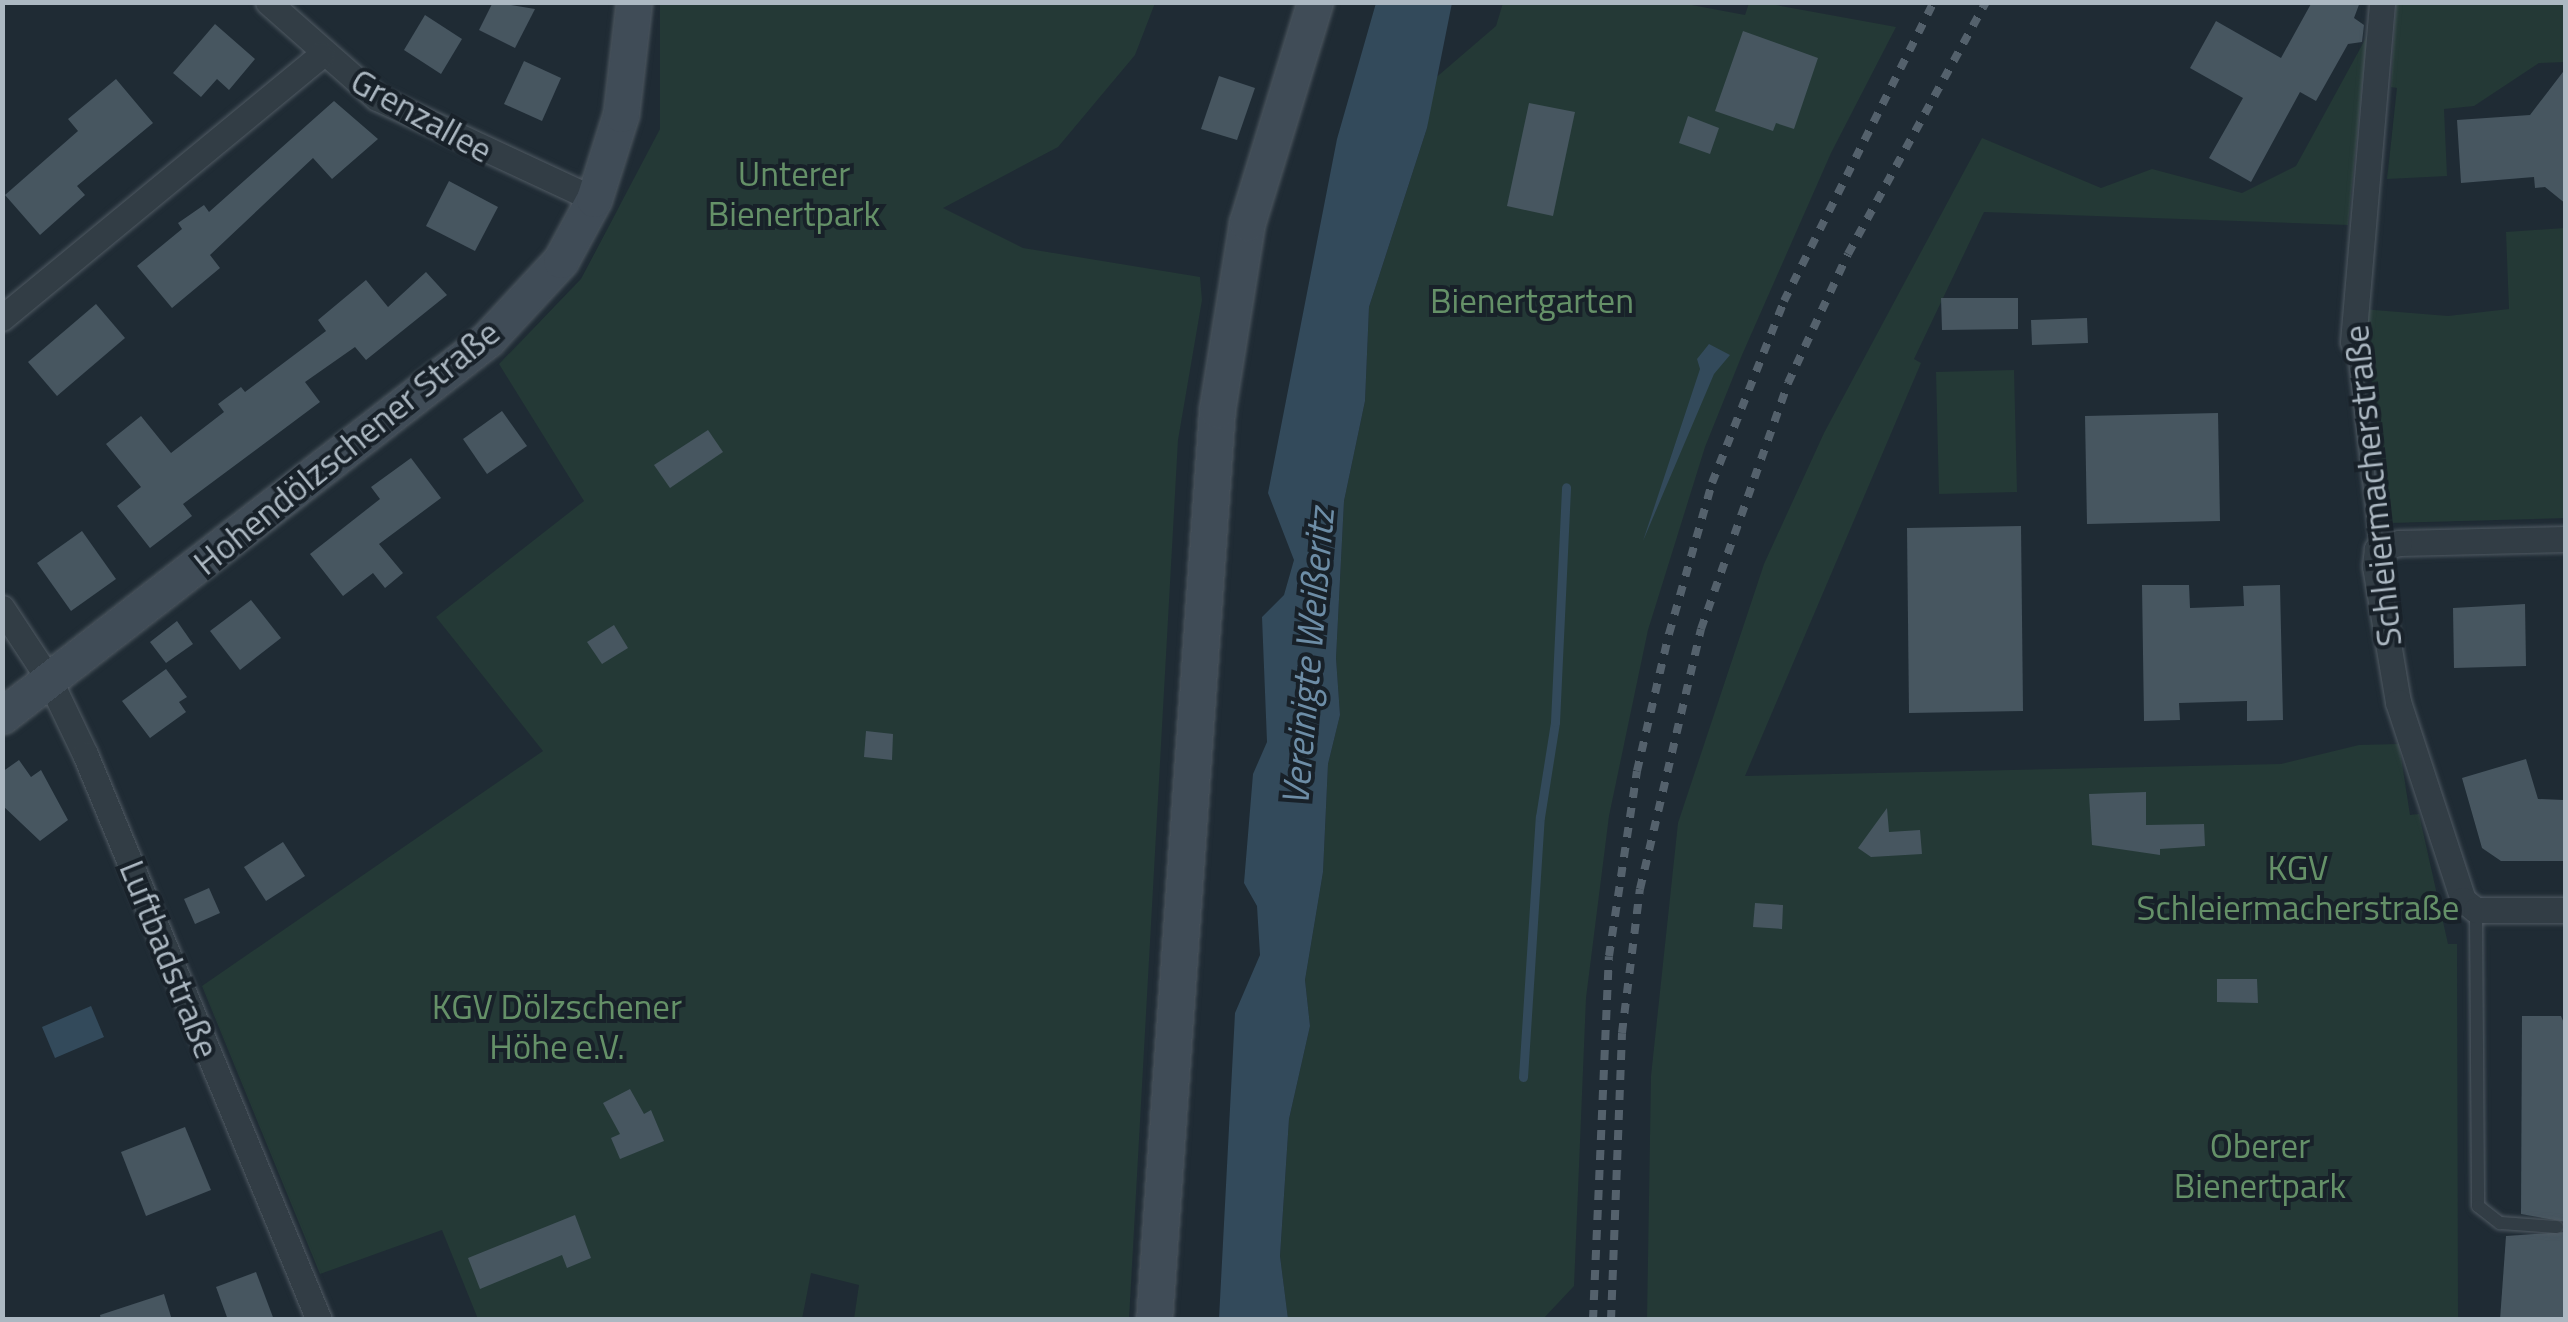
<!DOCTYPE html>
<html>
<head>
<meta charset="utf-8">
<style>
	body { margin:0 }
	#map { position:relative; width:2568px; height:1322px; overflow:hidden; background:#1f2b34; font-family:"Titillium Web",sans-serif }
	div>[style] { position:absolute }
	.green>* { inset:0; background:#243936 }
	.water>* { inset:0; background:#334a5b }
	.stream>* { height:9px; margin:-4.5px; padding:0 4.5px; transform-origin:4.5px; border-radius:4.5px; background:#334a5b }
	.building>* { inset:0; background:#475660 }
	.roads { filter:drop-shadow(0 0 2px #505a63) drop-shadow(0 0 2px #505a63) }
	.lane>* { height:12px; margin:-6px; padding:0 6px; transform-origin:6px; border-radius:6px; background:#323d45 }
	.street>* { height:25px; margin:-12.5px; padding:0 12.5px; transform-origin:12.5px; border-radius:12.5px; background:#323d45 }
	.secondary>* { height:35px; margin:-17.5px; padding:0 17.5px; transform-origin:17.5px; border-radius:17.5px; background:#404c57 }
	.rail>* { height:8px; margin-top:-4px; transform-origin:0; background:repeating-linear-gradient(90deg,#54616c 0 10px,transparent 0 20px) }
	span { translate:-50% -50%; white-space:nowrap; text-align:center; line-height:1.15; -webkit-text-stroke:8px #182129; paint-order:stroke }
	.street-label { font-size:35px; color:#acb8c2 }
	.park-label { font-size:35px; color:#659168 }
	.water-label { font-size:38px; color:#6d8da6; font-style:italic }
	.frame { position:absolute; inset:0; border:5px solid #acb8c2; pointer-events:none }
</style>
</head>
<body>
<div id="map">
	<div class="green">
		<i style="clip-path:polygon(660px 3px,1155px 3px,1135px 55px,1058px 147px,943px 208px,1023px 248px,1200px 277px,1202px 300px,1178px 440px,1129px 1319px,854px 1319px,859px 1285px,811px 1273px,802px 1319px,478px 1319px,442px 1230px,320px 1274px,202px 986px,543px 751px,436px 617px,584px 501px,499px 364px,581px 279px,660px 129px)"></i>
		<i style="clip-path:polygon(1503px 3px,1681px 3px,1745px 15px,1749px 3px,1765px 3px,1896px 27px,1831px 153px,1742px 355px,1705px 447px,1648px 630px,1609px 816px,1586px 998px,1574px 1286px,1543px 1319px,1288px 1320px,1280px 1256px,1289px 1119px,1310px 1026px,1305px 980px,1323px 872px,1328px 764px,1340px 715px,1336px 658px,1344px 501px,1365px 401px,1369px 307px,1427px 128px,1432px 81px,1496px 26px)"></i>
		<i style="clip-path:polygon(2396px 3px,2565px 3px,2565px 62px,2539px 63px,2474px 106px,2444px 109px,2447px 176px,2387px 179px,2397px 88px,2391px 87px)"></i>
		<i style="clip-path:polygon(2367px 36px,2348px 225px,1984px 212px,1914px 359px,1921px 363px,1745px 776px,2281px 764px,2359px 745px,2399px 744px,2410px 815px,2419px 814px,2448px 944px,2457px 944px,2458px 1319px,1647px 1320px,1651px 1076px,1678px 823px,1764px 564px,1824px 433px,1982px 138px,2101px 188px,2152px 169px,2242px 193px,2296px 166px)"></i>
		<i style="clip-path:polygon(2565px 228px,2565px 518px,2390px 523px,2362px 309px,2448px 316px,2509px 309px,2506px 232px)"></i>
		<i style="clip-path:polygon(2014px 370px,2017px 492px,1939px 494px,1936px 372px)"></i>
	</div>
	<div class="water">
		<i style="clip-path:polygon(1376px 3px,1452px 3px,1427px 128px,1369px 307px,1365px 401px,1344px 501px,1336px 658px,1340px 715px,1328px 764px,1323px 872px,1305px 980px,1310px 1026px,1289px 1119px,1280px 1256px,1288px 1319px,1219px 1319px,1235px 1013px,1260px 955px,1257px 906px,1244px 883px,1253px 774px,1267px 742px,1262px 617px,1284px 595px,1294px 560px,1268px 493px,1337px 139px)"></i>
		<i style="clip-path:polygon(1709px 344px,1730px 355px,1714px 374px,1643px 541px,1700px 369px,1697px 359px)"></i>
		<i style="clip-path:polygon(91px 1006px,104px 1037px,55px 1058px,42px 1027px)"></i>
	</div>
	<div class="stream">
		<i style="left:1523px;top:1077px;width:261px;rotate:-86.3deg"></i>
		<i style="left:1540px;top:817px;width:96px;rotate:-81deg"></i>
		<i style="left:1555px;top:722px;width:235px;rotate:-87.3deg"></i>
	</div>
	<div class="building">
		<i style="clip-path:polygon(493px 2px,535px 9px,515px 48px,479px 30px)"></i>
		<i style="clip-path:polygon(2312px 2px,2360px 2px,2354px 18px,2364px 25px,2362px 42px,2348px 44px,2316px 101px,2300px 92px,2251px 182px,2209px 158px,2243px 98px,2190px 68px,2216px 21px,2281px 58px)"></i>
		<i style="clip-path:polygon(425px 15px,462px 39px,441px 74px,404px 50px)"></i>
		<i style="clip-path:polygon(215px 24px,255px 59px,229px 90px,217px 79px,201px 97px,173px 73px)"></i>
		<i style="clip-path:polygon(1743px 31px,1818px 58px,1794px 129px,1776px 123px,1773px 131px,1715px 111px)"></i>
		<i style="clip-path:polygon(524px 61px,561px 78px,542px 121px,504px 104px)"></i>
		<i style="clip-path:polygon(2566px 68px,2566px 204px,2545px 187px,2535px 188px,2534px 177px,2461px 183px,2457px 120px,2530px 115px)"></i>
		<i style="clip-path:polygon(1219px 76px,1255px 88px,1237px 140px,1201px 129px)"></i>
		<i style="clip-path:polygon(116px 79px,153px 123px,77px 186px,85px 195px,40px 235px,5px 195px,78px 131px,68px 119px)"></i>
		<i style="clip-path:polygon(334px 101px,378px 139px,332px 179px,313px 158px,210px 255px,220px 268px,172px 308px,137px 266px,182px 229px,178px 223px,204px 205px,209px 212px)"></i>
		<i style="clip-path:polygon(1529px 103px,1575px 112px,1553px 216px,1507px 206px)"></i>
		<i style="clip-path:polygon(1688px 116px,1719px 128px,1710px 154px,1679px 143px)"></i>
		<i style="clip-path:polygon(449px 181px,498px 207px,475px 251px,426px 226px)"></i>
		<i style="clip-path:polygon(426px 272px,447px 295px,366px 360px,355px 347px,305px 382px,320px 402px,183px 504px,192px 516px,150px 548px,117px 506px,141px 487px,106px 444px,141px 416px,171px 453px,224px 412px,218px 404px,241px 387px,245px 392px,326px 331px,318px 320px,366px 280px,388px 307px)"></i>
		<i style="clip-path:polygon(1941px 298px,2018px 298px,2018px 329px,1942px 330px)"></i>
		<i style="clip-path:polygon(96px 304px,125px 338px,57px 396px,28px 362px)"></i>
		<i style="clip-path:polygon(2087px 318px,2088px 343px,2032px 345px,2031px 320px)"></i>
		<i style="clip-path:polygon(502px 411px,527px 446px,487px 474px,463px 439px)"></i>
		<i style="clip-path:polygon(2218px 413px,2220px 521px,2087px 524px,2085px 416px)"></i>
		<i style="clip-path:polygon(708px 430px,723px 452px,670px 488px,654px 465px)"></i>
		<i style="clip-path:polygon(411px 458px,441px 498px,379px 544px,403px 573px,385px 588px,373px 573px,343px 596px,310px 554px,380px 499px,371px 487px)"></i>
		<i style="clip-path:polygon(2021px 526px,2023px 711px,1909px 713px,1907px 528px)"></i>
		<i style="clip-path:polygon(82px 531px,116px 579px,71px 611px,37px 563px)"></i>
		<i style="clip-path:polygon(2142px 585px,2189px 585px,2190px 608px,2244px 606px,2243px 586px,2280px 585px,2283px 720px,2247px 721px,2247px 701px,2179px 703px,2180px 720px,2144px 721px)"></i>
		<i style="clip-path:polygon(251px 600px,281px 638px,240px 670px,210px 631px)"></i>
		<i style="clip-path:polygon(2525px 604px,2526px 666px,2454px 668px,2453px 608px)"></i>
		<i style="clip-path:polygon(177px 621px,193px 644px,166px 663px,150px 642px)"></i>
		<i style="clip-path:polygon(614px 625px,628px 648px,602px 664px,587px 642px)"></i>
		<i style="clip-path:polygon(166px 669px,187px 697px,179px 702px,186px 712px,150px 738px,122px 701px)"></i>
		<i style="clip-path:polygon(866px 731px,893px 734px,892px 760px,864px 757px)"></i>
		<i style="clip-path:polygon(2526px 759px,2538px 799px,2564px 800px,2563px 861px,2501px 861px,2482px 848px,2462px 778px)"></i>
		<i style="clip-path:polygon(19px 760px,31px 777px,41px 770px,68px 820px,40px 841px,2px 805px,2px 772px)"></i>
		<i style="clip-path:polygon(2146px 792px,2146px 825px,2204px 824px,2205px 846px,2160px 849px,2160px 855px,2092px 845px,2089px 794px)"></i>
		<i style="clip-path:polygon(1887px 808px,1889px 832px,1920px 830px,1922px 854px,1871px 857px,1858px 848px)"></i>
		<i style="clip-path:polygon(283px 842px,305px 876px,266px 901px,244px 867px)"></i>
		<i style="clip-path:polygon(209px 888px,220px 913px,195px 924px,184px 899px)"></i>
		<i style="clip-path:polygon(1755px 903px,1783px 905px,1782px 929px,1753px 927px)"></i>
		<i style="clip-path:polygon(2217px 979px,2257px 979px,2258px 1003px,2217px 1002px)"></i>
		<i style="clip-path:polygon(2522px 1016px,2561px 1016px,2566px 1028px,2566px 1222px,2521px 1214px)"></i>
		<i style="clip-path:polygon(630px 1089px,644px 1114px,651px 1110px,664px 1141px,620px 1159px,611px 1138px,620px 1134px,603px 1103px)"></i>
		<i style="clip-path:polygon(185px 1127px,211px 1190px,146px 1216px,121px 1152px)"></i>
		<i style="clip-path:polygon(575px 1215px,591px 1258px,567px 1268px,562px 1255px,480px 1289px,468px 1258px)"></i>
		<i style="clip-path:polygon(2566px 1232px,2566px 1320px,2500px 1320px,2506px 1236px)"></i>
		<i style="clip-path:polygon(256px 1272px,274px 1320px,228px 1320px,216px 1287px)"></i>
		<i style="clip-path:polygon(164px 1294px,172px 1320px,101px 1320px,100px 1315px)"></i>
	</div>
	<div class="roads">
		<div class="lane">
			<i style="left:2353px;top:342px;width:208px;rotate:83.4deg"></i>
			<i style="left:2476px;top:910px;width:296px;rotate:89.6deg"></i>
			<i style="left:2478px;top:1206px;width:28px;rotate:38deg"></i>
			<i style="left:2500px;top:1223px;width:57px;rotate:4deg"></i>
		</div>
		<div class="street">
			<i style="left:268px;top:2px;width:145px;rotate:41.4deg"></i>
			<i style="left:377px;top:98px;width:239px;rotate:25deg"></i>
			<i style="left:2px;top:318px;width:413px;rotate:-39.5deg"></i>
			<i style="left:2353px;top:342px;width:341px;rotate:-85.1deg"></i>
			<i style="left:2566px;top:539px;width:167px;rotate:178.6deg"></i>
			<i style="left:2399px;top:543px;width:23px;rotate:165deg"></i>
			<i style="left:2377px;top:549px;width:17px;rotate:97deg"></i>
			<i style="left:2375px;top:566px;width:138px;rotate:80.4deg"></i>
			<i style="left:2398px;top:702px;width:208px;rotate:71.8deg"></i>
			<i style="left:2463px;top:900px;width:16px;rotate:38deg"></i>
			<i style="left:2476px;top:910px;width:90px"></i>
			<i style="left:2px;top:608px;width:87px;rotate:56.7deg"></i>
			<i style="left:50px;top:681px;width:81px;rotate:64.4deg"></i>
			<i style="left:85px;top:754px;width:612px;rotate:67.54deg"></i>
		</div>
		<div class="secondary">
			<i style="left:2px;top:716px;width:614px;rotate:-37.78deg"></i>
			<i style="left:487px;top:340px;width:109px;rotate:-47.2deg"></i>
			<i style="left:561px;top:260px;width:69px;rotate:-61.6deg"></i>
			<i style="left:594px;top:199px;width:89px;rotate:-72.4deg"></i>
			<i style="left:621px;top:114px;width:113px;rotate:-83.4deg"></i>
			<i style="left:1154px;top:1320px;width:912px;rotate:-86.04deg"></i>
			<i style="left:1217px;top:410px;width:189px;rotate:-80.9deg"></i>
			<i style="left:1247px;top:223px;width:231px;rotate:-72.9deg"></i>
		</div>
	</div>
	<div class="rail">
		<i style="left:1593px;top:1320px;width:364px;rotate:-87.5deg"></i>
		<i style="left:1609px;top:956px;width:187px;rotate:-81.4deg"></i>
		<i style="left:1637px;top:771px;width:141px;rotate:-76.9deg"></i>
		<i style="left:1669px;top:634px;width:157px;rotate:-74.1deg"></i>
		<i style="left:1712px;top:483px;width:196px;rotate:-68.4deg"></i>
		<i style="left:1784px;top:301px;width:335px;rotate:-63.4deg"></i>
		<i style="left:1611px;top:1320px;width:287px;rotate:-87.8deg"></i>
		<i style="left:1622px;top:1033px;width:145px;rotate:-82.9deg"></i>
		<i style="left:1640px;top:889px;width:267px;rotate:-76.8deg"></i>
		<i style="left:1701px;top:629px;width:261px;rotate:-70.5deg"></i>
		<i style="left:1788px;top:383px;width:142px;rotate:-65.1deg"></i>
		<i style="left:1848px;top:254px;width:287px;rotate:-61.3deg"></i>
	</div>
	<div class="street-label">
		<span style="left:422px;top:115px;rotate:29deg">Grenzallee</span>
		<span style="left:346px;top:447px;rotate:-39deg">Hohendölzschener Straße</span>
		<span style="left:2372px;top:486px;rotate:-96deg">Schleiermacherstraße</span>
		<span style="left:170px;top:959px;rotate:68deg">Luftbadstraße</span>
	</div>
	<div class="park-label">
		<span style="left:794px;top:193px">Unterer<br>Bienertpark</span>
		<span style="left:1532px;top:300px">Bienertgarten</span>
		<span style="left:2298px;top:887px">KGV<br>Schleiermacherstraße</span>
		<span style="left:557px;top:1026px">KGV Dölzschener<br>Höhe e.V.</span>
		<span style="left:2260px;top:1165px">Oberer<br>Bienertpark</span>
	</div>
	<div class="water-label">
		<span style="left:1308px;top:657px;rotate:-85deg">Vereinigte Weißeritz</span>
	</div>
	<div class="frame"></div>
</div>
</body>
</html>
